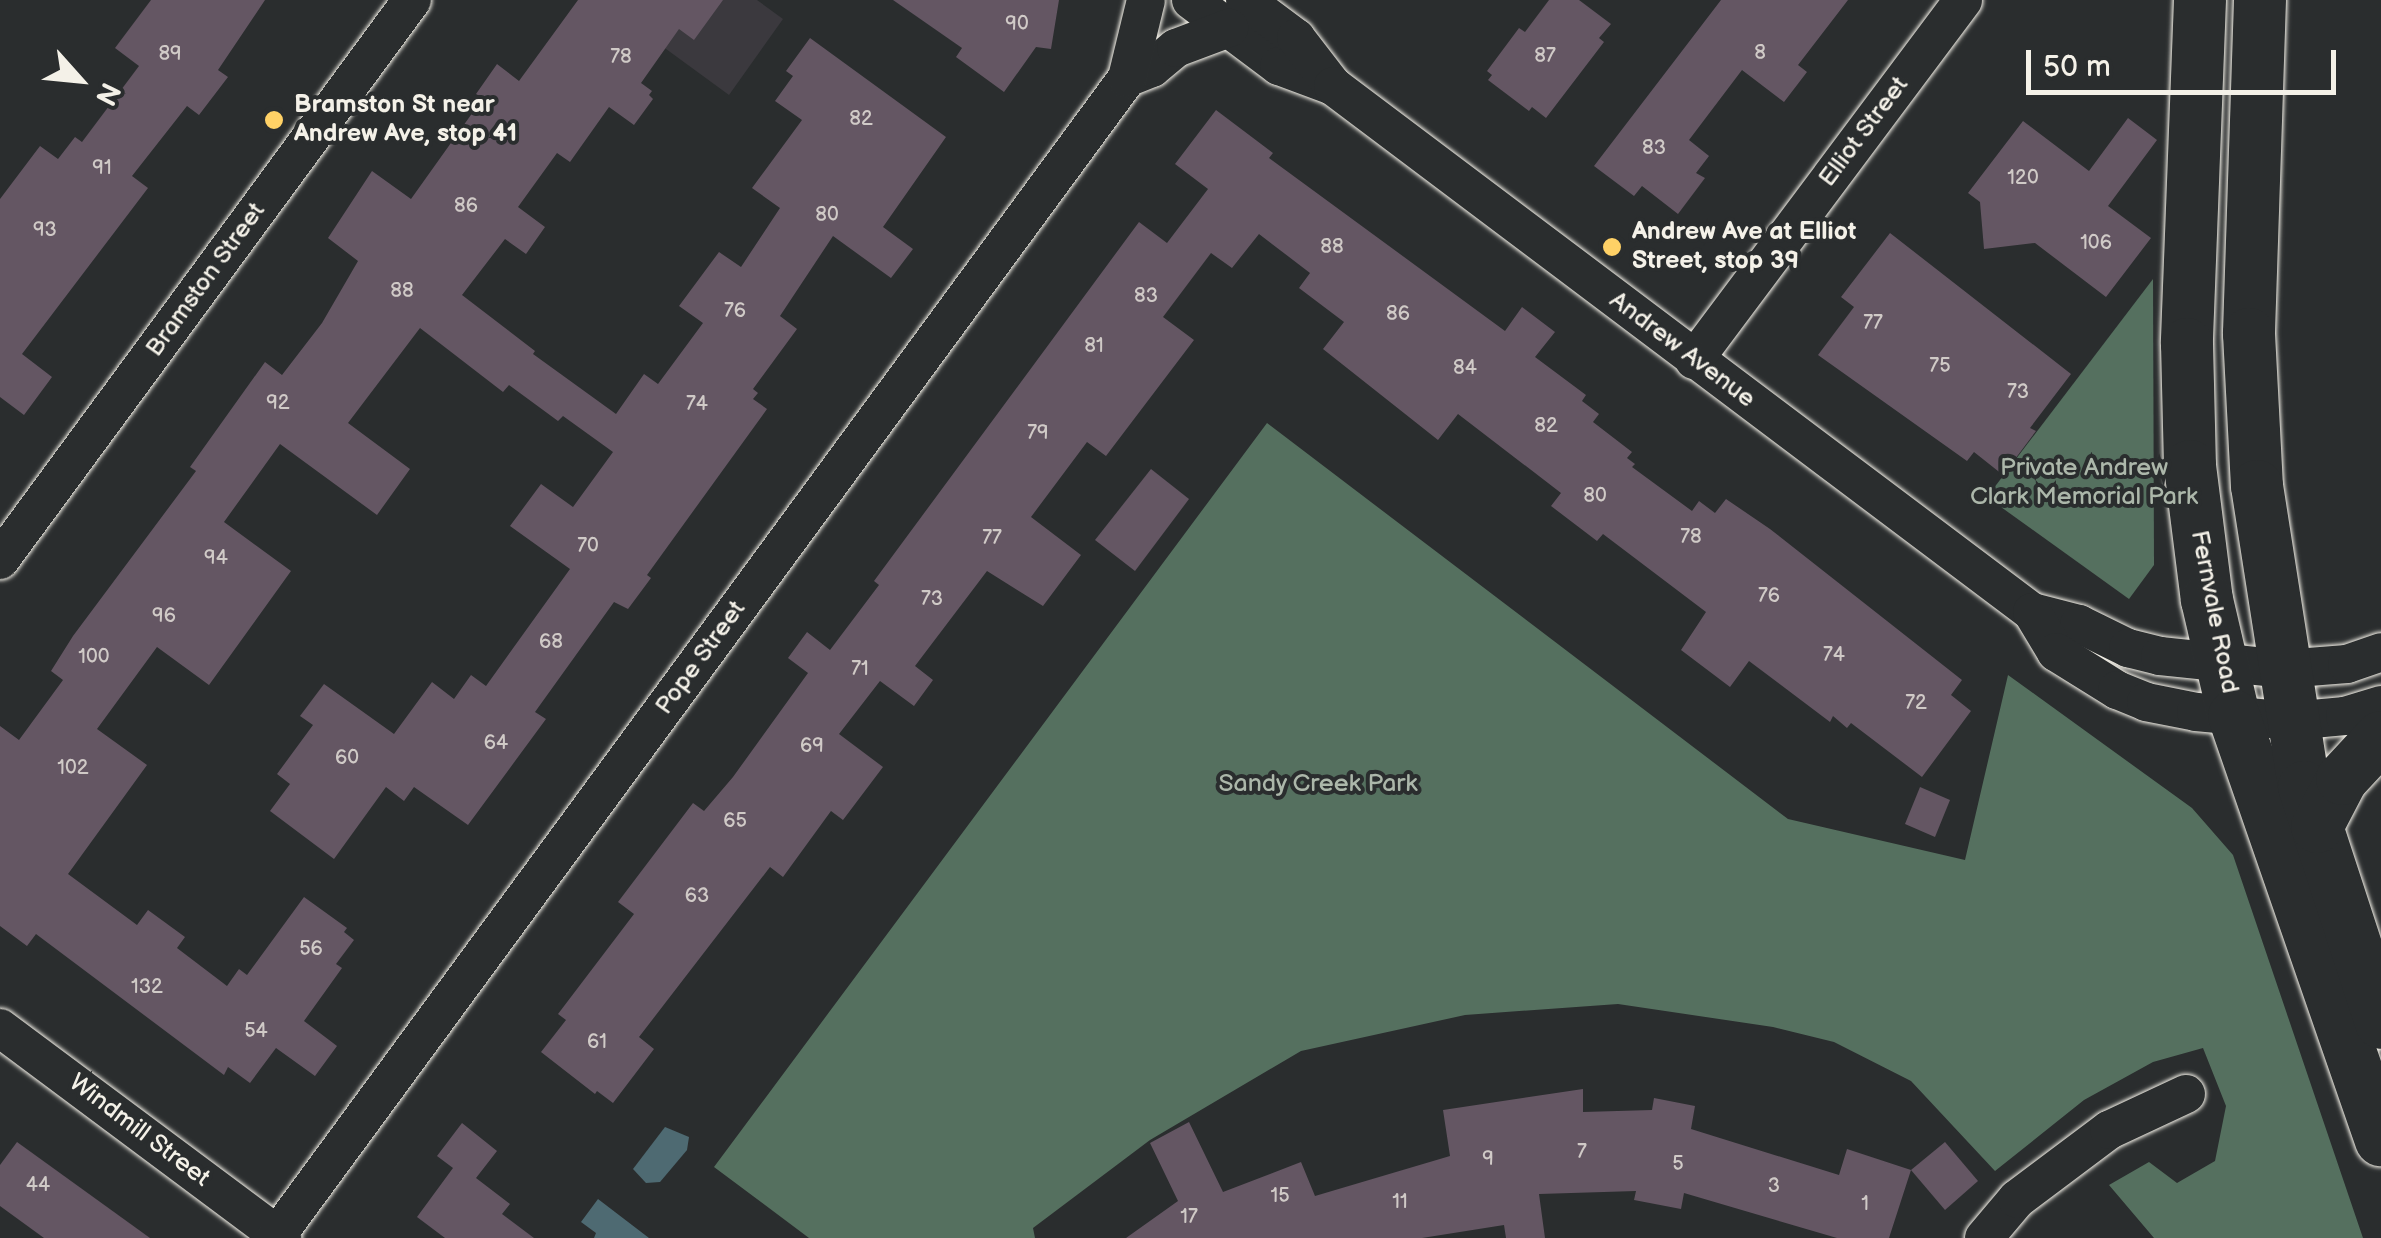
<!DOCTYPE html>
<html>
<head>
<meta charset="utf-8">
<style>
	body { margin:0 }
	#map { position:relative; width:2381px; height:1238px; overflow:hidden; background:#2a2d2e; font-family:"Balsamiq Sans",sans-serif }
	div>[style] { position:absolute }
	.built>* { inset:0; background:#3b393e }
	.green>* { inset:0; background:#55705f }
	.water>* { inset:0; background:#4e6a72 }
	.building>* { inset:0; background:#645663 }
	.roads { filter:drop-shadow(0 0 2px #f4f1e8) drop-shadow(0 0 2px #f4f1e8) }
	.street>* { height:38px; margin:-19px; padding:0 19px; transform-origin:19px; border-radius:19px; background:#2a2d2e }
	.secondary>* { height:52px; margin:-26px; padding:0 26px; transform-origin:26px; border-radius:26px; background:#2a2d2e }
	.dots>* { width:28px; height:28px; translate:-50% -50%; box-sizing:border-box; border:5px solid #2a2d2e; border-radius:50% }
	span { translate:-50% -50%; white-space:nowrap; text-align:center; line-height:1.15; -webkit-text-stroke:8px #2a2d2e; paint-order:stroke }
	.number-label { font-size:20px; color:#d0cac7 }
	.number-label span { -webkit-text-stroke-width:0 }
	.poi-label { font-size:25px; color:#f4f1e8; font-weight:700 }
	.left { translate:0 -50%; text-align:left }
	.street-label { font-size:25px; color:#f4f1e8 }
	.park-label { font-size:25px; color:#acb7aa }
	.north { position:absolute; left:30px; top:30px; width:100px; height:100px; -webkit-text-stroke:8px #2a2d2e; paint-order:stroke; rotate:117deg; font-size:28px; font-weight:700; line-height:40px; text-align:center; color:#f4f1e8 }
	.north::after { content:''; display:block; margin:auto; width:35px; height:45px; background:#f4f1e8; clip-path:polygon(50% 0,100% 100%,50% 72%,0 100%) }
	.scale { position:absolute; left:2026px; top:50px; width:310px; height:45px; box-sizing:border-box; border:5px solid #f4f1e8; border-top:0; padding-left:12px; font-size:30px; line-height:35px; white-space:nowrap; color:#f4f1e8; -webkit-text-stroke:8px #2a2d2e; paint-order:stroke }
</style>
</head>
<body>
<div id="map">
	<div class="built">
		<i style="clip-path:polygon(599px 0,757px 0,783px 19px,729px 95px)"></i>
	</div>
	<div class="green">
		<i style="clip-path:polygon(2153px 279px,2154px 565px,2129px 599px,1987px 497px)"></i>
		<i style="clip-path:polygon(1267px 423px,1788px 819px,1965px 860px,2008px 675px,2192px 808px,2233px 855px,2363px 1238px,2154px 1238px,2109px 1185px,2149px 1162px,2177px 1183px,2215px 1161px,2226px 1106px,2203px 1048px,2153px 1062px,2084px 1100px,1995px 1171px,1911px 1081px,1834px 1042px,1773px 1027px,1618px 1004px,1465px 1015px,1301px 1051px,1150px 1140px,1033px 1228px,1035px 1238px,809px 1238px,714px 1167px)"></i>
	</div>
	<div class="water">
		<i style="clip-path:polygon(665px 1127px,689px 1137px,687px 1150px,660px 1182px,646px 1183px,633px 1169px)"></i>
		<i style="clip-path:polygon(598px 1199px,649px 1238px,594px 1238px,596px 1233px,581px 1222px)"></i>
	</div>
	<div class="building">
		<i style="clip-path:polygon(151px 0,265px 0,218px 70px,228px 77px,199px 115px,187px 106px,132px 176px,148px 188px,22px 354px,52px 377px,24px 415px,0 397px,0 199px,40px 146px,58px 159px,75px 137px,82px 142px,139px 66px,115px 48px)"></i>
		<i style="clip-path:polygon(578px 0,723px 0,694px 40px,679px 29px,641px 83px,652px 91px,649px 95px,653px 99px,634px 125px,609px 107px,570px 162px,557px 153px,518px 207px,545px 227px,526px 254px,505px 239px,462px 295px,535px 351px,533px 354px,616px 414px,644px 374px,658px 384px,703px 323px,679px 306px,719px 252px,741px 267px,780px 208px,752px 188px,802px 120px,775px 101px,793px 76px,786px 71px,810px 38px,946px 137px,883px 227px,913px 249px,891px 278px,833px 236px,780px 316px,797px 329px,753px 389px,758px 393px,753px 399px,767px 409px,647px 575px,651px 578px,628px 609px,614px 602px,535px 712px,546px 719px,468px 825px,414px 787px,404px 801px,386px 787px,334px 859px,270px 811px,290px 784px,277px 774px,313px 725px,300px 716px,324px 684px,394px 734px,432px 682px,454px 699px,471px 675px,486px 686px,570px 569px,510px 526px,541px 484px,573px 507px,613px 452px,563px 416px,558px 421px,509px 385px,503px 392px,420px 328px,348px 423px,410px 469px,377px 515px,280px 444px,224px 522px,291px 571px,209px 685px,157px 647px,97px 729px,147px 765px,68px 874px,137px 925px,148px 910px,185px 937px,177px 948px,227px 986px,239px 969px,247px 975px,304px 897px,347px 928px,344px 932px,354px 940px,336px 964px,342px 968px,304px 1021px,337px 1046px,315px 1076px,276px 1048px,250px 1083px,228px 1067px,224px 1075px,36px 934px,27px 946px,0 926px,0 726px,19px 740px,63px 680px,51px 671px,73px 636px,196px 471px,190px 467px,265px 362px,282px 375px,322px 323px,358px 261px,328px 238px,372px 171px,411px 199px,483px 98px,476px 94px,497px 64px,519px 81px)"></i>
		<i style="clip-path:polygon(893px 0,1059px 0,1051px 49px,1036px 47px,1004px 92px,956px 57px,962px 48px)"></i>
		<i style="clip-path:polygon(1549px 0,1579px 0,1611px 24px,1599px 38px,1604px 42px,1546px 118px,1532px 107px,1529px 111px,1488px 80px,1492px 75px,1487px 71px,1519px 28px,1525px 32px)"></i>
		<i style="clip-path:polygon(1721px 0,1848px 0,1798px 65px,1807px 72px,1784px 102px,1742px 70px,1689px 140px,1709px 156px,1696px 173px,1705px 178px,1678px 214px,1642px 186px,1634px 196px,1594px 166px)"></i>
		<i style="clip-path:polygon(1216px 110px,1273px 153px,1269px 158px,1505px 331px,1522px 307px,1555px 332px,1535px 357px,1586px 395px,1582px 401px,1599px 414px,1593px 422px,1632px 452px,1627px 458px,1635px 464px,1632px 467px,1692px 511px,1699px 501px,1715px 513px,1726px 499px,1770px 529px,1962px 680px,1951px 695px,1971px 711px,1922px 777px,1851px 723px,1847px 728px,1833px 716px,1830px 722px,1749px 661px,1730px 687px,1681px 650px,1706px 612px,1603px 534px,1597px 541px,1551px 506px,1561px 493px,1458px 414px,1438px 440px,1323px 349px,1344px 322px,1299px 288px,1310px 273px,1259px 234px,1232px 268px,1211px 253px,1163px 317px,1194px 340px,1106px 456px,1087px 442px,1031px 517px,1081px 555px,1043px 606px,987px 571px,915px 666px,933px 680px,914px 706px,880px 681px,839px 734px,883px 767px,843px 820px,831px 811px,783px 877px,770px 867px,639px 1037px,654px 1049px,613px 1103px,597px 1091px,595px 1094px,541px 1052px,566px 1020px,558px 1014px,634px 914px,618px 902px,693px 803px,704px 811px,733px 777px,808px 673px,788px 658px,807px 632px,830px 650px,879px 585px,874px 581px,1139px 222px,1167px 243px,1208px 189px,1175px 164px)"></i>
		<i style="clip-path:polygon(2128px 118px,2157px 140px,2108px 206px,2151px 238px,2106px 297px,2035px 243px,1984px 249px,1980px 202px,1968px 193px,2023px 121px,2089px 171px)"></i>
		<i style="clip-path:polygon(1890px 233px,2071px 374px,2030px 428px,2036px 431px,2003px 475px,1974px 452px,1967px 461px,1818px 355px,1854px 307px,1841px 297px)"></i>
		<i style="clip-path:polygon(1151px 469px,1189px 499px,1135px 571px,1095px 540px)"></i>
		<i style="clip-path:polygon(1920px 787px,1950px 800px,1935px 837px,1905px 824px)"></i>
		<i style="clip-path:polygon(1583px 1089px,1583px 1112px,1652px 1110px,1654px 1098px,1695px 1106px,1691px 1129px,1839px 1175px,1847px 1149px,1911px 1170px,1889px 1238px,1837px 1238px,1684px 1193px,1681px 1209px,1634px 1200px,1636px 1191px,1539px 1194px,1545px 1238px,1506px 1238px,1504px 1225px,1422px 1238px,1126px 1238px,1178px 1201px,1150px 1143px,1189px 1122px,1223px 1192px,1301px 1162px,1315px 1196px,1450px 1156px,1443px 1110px)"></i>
		<i style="clip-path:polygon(462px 1123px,497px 1151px,476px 1178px,510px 1204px,502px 1214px,534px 1238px,445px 1238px,417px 1217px,453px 1168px,437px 1156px)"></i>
		<i style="clip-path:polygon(17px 1142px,150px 1238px,44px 1238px,0 1206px,0 1165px)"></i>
		<i style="clip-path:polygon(1945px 1142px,1978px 1181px,1945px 1210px,1911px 1170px)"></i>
	</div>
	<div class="roads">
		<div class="street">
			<i style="left:1191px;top:0;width:110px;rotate:36.9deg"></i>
			<i style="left:1279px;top:66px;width:58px;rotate:20.3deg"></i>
			<i style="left:1245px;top:0;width:64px;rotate:36.7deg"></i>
			<i style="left:1296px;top:38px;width:61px;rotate:52.4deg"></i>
			<i style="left:1333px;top:86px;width:875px;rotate:36.96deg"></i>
			<i style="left:2032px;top:612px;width:49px;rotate:14.3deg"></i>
			<i style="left:2079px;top:624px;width:55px;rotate:26.1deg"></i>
			<i style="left:2128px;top:648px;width:33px;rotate:14deg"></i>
			<i style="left:2160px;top:656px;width:124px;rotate:6deg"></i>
			<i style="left:2283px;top:669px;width:64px;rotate:-4.5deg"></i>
			<i style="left:2347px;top:664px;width:36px;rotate:-19deg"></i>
			<i style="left:1127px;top:78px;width:27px;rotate:-22deg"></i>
			<i style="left:1152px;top:68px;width:31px;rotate:-40deg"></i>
			<i style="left:1176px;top:48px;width:57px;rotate:-20.7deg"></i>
			<i style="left:1694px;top:360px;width:449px;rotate:-53.2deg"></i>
			<i style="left:0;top:560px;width:695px;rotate:-53.66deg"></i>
			<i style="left:2032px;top:612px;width:47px;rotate:59deg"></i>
			<i style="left:2056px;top:652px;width:72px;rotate:31.9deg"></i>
			<i style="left:2117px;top:690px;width:31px;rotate:22deg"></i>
			<i style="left:2146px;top:702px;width:51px;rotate:11.3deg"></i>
			<i style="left:2196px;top:712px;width:95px;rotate:5.4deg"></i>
			<i style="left:2291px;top:721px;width:54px;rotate:-5.3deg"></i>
			<i style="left:2345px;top:716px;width:38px;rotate:-17deg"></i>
			<i style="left:0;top:1028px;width:352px;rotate:36.7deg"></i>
			<i style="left:275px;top:1238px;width:1439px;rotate:-53.7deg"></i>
			<i style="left:1127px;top:78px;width:80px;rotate:-76.3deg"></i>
			<i style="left:1984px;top:1238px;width:51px;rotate:-49.8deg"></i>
			<i style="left:2017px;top:1199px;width:115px;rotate:-36.9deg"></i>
			<i style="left:2109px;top:1130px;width:85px;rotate:-25.1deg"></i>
		</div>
		<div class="secondary">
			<i style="left:2200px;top:0;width:344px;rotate:92.2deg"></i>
			<i style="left:2187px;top:344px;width:122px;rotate:88.6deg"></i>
			<i style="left:2190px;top:466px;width:135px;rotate:82.8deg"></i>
			<i style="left:2207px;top:600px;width:119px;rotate:76.9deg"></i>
			<i style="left:2234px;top:716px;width:449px;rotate:70.9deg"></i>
			<i style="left:2260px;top:0;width:334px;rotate:91.9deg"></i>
			<i style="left:2249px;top:334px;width:152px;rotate:87deg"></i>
			<i style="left:2257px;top:486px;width:305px;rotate:81.1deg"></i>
			<i style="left:2304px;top:787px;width:248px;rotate:71.9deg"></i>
			<i style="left:2317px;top:827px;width:54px;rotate:-62.5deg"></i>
			<i style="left:2342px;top:779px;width:57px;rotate:-47.1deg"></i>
		</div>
	</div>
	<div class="dots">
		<i style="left:274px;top:120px;background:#ffd166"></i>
		<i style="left:1612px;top:247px;background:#ffd166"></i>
	</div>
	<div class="number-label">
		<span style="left:1017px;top:24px">90</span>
		<span style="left:1760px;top:53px">8</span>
		<span style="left:170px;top:54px">89</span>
		<span style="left:1545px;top:56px">87</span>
		<span style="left:621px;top:57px">78</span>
		<span style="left:861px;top:119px">82</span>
		<span style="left:1654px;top:148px">83</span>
		<span style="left:102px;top:168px">91</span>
		<span style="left:2023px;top:178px">120</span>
		<span style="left:466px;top:206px">86</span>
		<span style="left:827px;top:215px">80</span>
		<span style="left:45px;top:230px">93</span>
		<span style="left:2096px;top:243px">106</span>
		<span style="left:1332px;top:247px">88</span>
		<span style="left:402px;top:291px">88</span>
		<span style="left:1146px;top:296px">83</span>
		<span style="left:735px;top:311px">76</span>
		<span style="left:1398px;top:314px">86</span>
		<span style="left:1873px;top:323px">77</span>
		<span style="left:1094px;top:346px">81</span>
		<span style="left:1940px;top:366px">75</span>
		<span style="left:1465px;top:368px">84</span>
		<span style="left:2018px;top:392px">73</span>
		<span style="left:278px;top:403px">92</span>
		<span style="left:697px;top:404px">74</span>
		<span style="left:1546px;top:426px">82</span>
		<span style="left:1038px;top:433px">79</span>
		<span style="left:1595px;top:496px">80</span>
		<span style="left:1691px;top:537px">78</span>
		<span style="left:992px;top:538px">77</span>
		<span style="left:588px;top:546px">70</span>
		<span style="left:216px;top:558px">94</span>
		<span style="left:1769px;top:596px">76</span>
		<span style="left:932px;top:599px">73</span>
		<span style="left:164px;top:616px">96</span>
		<span style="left:551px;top:642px">68</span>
		<span style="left:1834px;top:655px">74</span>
		<span style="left:94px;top:657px">100</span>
		<span style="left:860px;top:669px">71</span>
		<span style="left:1916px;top:703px">72</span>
		<span style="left:496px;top:743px">64</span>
		<span style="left:812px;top:746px">69</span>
		<span style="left:347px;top:758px">60</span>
		<span style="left:73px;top:768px">102</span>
		<span style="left:735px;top:821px">65</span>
		<span style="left:697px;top:896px">63</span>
		<span style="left:311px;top:949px">56</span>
		<span style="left:147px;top:987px">132</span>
		<span style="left:256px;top:1031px">54</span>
		<span style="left:597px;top:1042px">61</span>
		<span style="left:1582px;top:1152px">7</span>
		<span style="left:1488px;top:1159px">9</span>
		<span style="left:1678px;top:1164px">5</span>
		<span style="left:38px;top:1185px">44</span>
		<span style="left:1774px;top:1186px">3</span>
		<span style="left:1280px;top:1196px">15</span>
		<span style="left:1400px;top:1202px">11</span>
		<span style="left:1865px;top:1204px">1</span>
		<span style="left:1189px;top:1217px">17</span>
	</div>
	<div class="poi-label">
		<span class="left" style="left:294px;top:120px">Bramston St near<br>Andrew Ave, stop 41</span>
		<span class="left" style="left:1632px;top:247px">Andrew Ave at Elliot<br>Street, stop 39</span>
	</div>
	<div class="street-label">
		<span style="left:1864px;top:132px;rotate:-53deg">Elliot Street</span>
		<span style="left:206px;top:280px;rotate:-54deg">Bramston Street</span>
		<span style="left:1682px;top:350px;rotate:37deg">Andrew Avenue</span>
		<span style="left:2214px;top:612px;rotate:79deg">Fernvale Road</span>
		<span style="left:701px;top:658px;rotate:-54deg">Pope Street</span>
		<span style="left:139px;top:1131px;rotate:37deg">Windmill Street</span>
	</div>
	<div class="park-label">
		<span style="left:2084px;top:483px">Private Andrew<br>Clark Memorial Park</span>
		<span style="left:1318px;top:784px">Sandy Creek Park</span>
	</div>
	<div class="north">N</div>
	<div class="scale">50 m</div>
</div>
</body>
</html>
